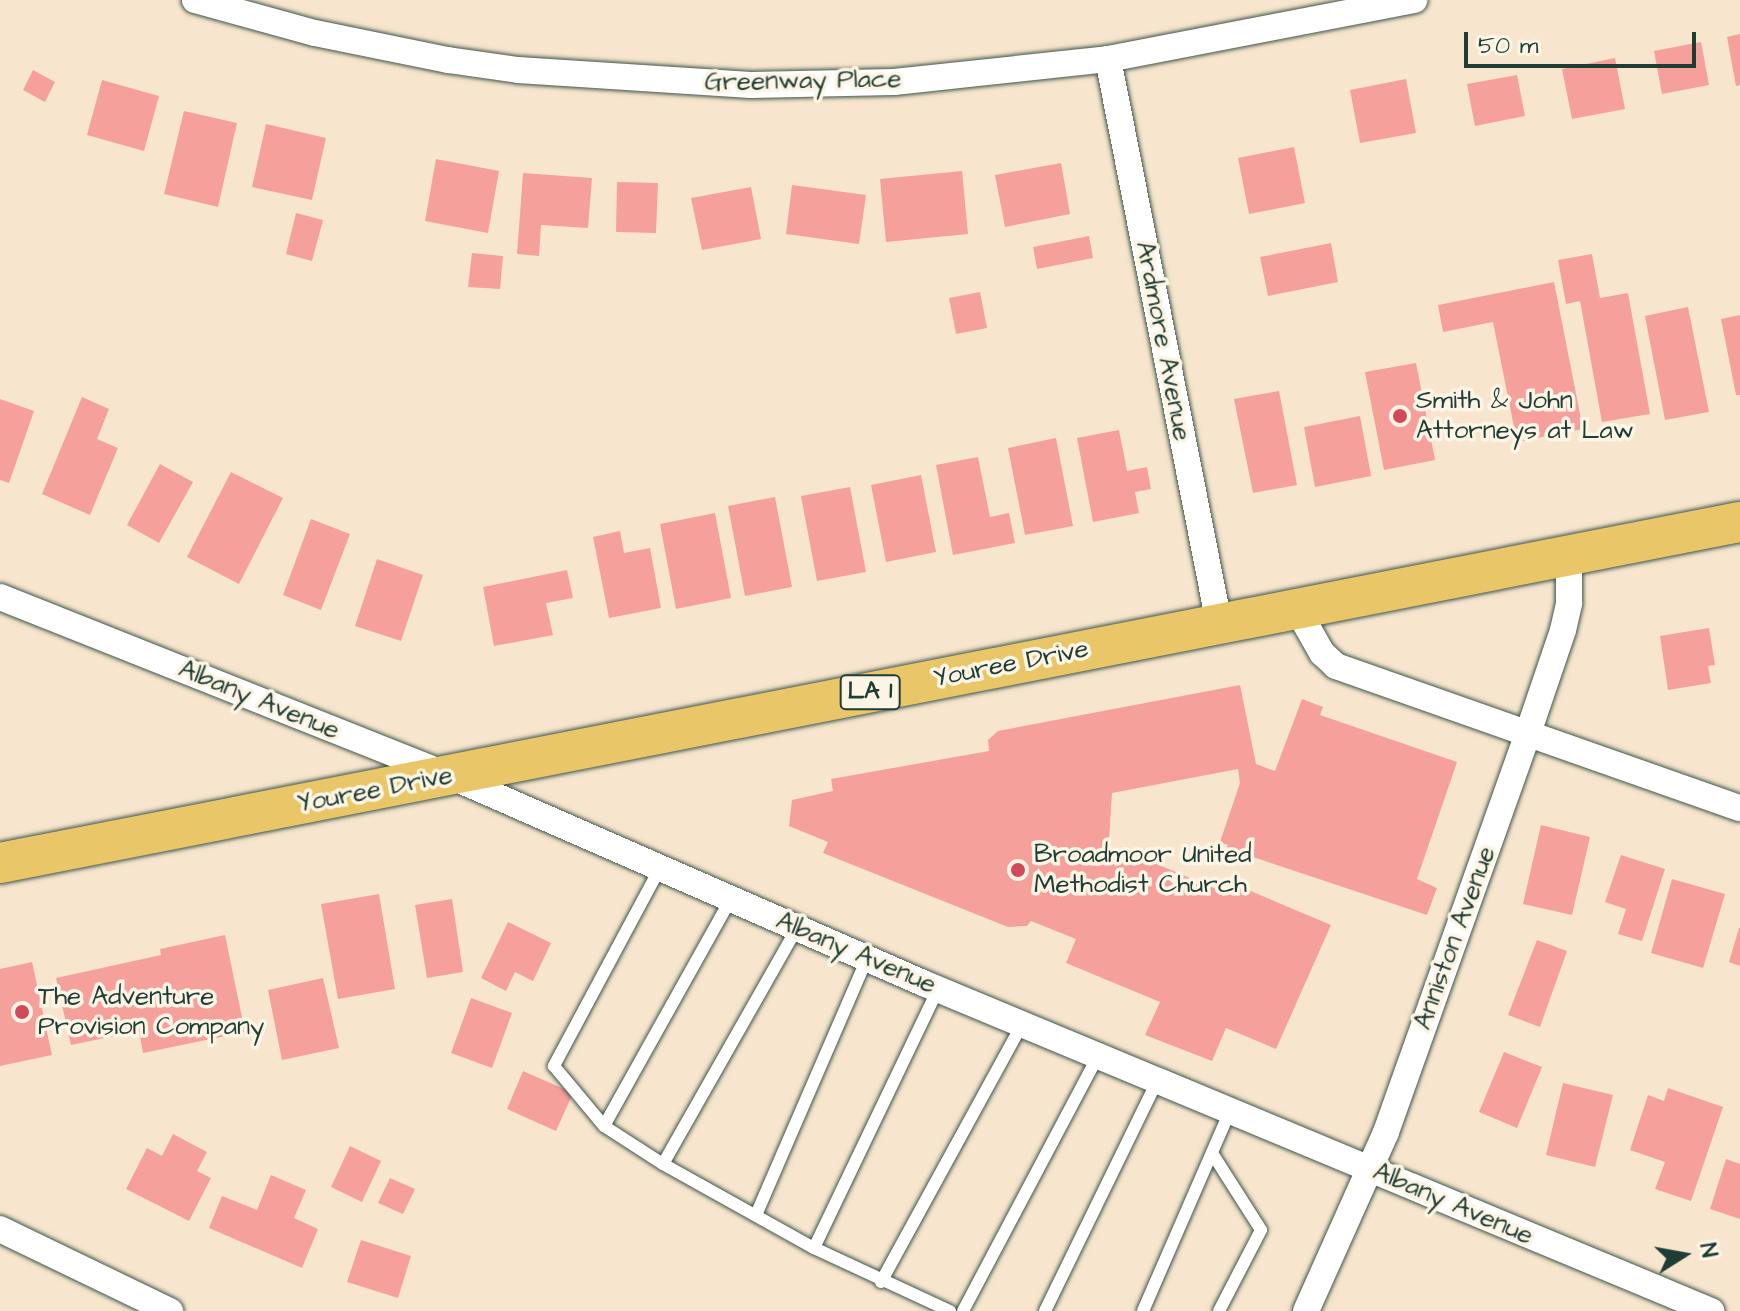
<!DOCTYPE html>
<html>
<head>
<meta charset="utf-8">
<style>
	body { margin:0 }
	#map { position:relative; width:1740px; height:1311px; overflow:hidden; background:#f7e6cd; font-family:"Architects Daughter",sans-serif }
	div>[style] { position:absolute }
	.building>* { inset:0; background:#f6a09c }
	.roads { filter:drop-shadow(0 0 2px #3f564b) drop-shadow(0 0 2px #3f564b) }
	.lane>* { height:12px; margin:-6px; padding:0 6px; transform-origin:6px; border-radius:6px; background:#fff }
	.street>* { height:26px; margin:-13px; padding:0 13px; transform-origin:13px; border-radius:13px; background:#fff }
	.primary>* { height:40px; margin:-20px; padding:0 20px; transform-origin:20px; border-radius:20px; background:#e9c769 }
	.dots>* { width:22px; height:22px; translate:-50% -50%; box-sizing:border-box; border:4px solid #fcf5e5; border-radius:50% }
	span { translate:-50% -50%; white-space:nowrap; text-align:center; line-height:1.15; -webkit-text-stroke:7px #fcf5e5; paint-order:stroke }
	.shield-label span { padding:2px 6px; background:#fcf5e5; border:2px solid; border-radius:6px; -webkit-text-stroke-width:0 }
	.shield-label { font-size:24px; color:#1f3d34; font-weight:700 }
	.street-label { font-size:26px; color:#1f3d34 }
	.poi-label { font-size:26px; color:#1f3d34 }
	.left { translate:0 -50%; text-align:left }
	.north { position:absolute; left:1644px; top:1215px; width:80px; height:80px; -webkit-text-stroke:6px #fcf5e5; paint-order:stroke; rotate:79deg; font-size:22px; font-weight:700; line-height:32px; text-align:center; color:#1f3d34 }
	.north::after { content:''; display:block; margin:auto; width:28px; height:36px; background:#1f3d34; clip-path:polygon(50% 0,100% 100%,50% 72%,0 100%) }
	.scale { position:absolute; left:1464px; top:32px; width:232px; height:36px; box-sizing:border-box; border:4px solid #1f3d34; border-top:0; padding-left:10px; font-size:24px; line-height:28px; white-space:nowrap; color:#1f3d34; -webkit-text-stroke:6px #fcf5e5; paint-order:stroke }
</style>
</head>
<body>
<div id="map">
	<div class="building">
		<i style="clip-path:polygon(1740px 34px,1740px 85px,1736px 86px,1727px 37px)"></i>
		<i style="clip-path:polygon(1701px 42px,1709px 85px,1662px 94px,1654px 51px)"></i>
		<i style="clip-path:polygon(1615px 58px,1625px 109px,1572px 119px,1562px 69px)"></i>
		<i style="clip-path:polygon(33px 70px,55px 82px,45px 102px,23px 90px)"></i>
		<i style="clip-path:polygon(1517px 75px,1525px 116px,1475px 126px,1467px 84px)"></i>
		<i style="clip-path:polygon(1406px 79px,1416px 133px,1360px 143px,1350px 90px)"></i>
		<i style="clip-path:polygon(102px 80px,159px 96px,144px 151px,87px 135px)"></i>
		<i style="clip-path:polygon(184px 111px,237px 123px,218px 207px,164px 194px)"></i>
		<i style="clip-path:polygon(266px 124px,326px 138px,312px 200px,252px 187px)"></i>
		<i style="clip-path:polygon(1294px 147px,1305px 203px,1249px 214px,1238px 158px)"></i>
		<i style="clip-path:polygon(436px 159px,499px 171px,488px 233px,425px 221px)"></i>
		<i style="clip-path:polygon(1061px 163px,1070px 214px,1005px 227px,995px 175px)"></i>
		<i style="clip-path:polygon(962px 171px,968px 234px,886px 242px,880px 179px)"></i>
		<i style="clip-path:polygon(523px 173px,592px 178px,588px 228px,541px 225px,539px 256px,517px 254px)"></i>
		<i style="clip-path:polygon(617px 182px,658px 183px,656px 233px,616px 232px)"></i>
		<i style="clip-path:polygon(792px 185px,866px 195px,859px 244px,786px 234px)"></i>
		<i style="clip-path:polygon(751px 187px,761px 239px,702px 250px,691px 198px)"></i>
		<i style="clip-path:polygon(296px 213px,323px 220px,312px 261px,286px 254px)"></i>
		<i style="clip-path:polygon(1089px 236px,1093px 258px,1037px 269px,1033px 247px)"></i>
		<i style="clip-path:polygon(1331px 243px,1338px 282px,1268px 296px,1260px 257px)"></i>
		<i style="clip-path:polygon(472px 253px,503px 256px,500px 289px,468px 287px)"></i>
		<i style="clip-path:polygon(1592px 254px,1600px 298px,1628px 293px,1650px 414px,1602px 422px,1580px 301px,1566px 304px,1558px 260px)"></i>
		<i style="clip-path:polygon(1554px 282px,1583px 429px,1517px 442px,1493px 322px,1443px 332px,1438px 305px)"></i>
		<i style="clip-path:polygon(980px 292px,987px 328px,956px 334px,949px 298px)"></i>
		<i style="clip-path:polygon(1688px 307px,1709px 412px,1665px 420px,1645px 316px)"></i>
		<i style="clip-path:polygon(1740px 315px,1740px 395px,1736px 395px,1721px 319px)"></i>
		<i style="clip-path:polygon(1416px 363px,1435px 460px,1384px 470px,1365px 372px)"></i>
		<i style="clip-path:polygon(1279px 391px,1297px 485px,1253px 493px,1234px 399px)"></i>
		<i style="clip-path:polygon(82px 397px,109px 409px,97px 439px,118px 448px,90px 515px,42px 494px)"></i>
		<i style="clip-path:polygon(0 399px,34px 411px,9px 483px,0 480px)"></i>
		<i style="clip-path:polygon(1360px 416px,1371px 476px,1315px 487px,1304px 427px)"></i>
		<i style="clip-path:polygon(1119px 430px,1127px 471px,1147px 467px,1151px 489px,1135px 492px,1139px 513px,1093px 522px,1077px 438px)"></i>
		<i style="clip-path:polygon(1056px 438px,1073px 526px,1025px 535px,1008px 448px)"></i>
		<i style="clip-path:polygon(978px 457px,990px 517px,1009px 513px,1015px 543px,953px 555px,936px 465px)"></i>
		<i style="clip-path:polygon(160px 464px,193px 482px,159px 543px,127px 525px)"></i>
		<i style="clip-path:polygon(231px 472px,283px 498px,239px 584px,187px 557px)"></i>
		<i style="clip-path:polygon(921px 475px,936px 552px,886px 562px,871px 485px)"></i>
		<i style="clip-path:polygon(850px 487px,866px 572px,817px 581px,801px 496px)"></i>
		<i style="clip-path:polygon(775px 497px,792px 587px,745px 596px,728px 506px)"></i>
		<i style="clip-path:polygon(715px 513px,731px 598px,676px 609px,660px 524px)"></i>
		<i style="clip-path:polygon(311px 519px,350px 534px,321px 610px,283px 595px)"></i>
		<i style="clip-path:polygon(620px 531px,624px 553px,650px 548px,661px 608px,609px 618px,593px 537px)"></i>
		<i style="clip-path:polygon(377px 559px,423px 575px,401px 641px,355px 626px)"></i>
		<i style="clip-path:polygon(567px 570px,573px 598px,546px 603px,553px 635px,494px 646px,483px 587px)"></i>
		<i style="clip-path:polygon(1709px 628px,1715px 665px,1708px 666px,1711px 683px,1668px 690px,1660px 636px)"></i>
		<i style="clip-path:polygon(1240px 685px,1256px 764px,1275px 771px,1302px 699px,1323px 707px,1320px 715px,1457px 762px,1417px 879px,1437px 888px,1427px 915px,1250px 856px,1249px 860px,1224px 852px,1228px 845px,1220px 842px,1240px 783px,1238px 769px,1112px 793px,1108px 856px,1140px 857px,1228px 894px,1234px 884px,1331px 925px,1276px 1049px,1226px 1028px,1212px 1061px,1145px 1035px,1160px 1002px,1066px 963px,1076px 939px,1031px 921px,1027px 926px,1008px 927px,823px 853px,828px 842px,789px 826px,792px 800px,833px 791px,831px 779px,989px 751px,988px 740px,998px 731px)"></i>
		<i style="clip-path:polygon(1541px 825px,1590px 837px,1572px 915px,1523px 904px)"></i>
		<i style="clip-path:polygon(1621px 855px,1665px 869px,1642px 941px,1618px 934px,1626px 909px,1605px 902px)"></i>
		<i style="clip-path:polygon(1672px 879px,1725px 894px,1703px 968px,1651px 953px)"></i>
		<i style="clip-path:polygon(379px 894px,395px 989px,338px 999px,321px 904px)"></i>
		<i style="clip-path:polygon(452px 899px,463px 972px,427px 978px,415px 905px)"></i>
		<i style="clip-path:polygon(508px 922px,551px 943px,533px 981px,515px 972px,506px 991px,481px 978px)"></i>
		<i style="clip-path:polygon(1739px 928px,1740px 928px,1740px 966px,1729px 962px)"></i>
		<i style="clip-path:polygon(225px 935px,245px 1032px,143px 1053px,139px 1031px,71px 1045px,56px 978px,161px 955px,160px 949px)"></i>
		<i style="clip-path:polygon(1537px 940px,1567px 951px,1540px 1027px,1508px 1015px)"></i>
		<i style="clip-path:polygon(32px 962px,52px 1055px,0 1066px,0 969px)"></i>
		<i style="clip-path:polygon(323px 978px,339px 1048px,282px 1060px,268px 990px)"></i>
		<i style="clip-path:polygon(471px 998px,512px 1013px,492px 1068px,451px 1053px)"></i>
		<i style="clip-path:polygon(1504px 1052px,1542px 1067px,1517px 1128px,1479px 1112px)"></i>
		<i style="clip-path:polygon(523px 1071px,573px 1093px,556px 1131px,507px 1109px)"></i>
		<i style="clip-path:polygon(1563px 1083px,1613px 1095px,1595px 1167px,1546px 1155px)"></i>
		<i style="clip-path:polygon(1668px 1088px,1723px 1107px,1691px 1201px,1655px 1189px,1665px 1162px,1630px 1150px,1648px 1095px,1664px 1101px)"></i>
		<i style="clip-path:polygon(173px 1134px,207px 1152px,197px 1171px,211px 1178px,189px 1221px,126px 1189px,147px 1148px,162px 1156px)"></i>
		<i style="clip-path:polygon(350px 1146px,381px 1161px,362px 1202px,331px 1187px)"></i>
		<i style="clip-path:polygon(1726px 1159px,1740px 1164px,1740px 1219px,1710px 1209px)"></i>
		<i style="clip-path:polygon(271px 1175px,306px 1190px,294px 1218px,318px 1229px,302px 1268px,209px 1228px,222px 1196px,257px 1210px)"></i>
		<i style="clip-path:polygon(390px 1178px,415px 1189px,403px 1214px,378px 1203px)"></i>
		<i style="clip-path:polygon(361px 1240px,411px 1256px,398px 1298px,347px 1282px)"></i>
	</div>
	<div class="roads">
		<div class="lane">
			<i style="left:660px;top:868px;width:225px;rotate:118.2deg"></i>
			<i style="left:554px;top:1066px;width:78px;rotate:50.2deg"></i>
			<i style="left:604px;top:1126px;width:70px;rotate:32.8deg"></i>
			<i style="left:663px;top:1164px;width:173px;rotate:29.1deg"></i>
			<i style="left:814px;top:1248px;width:150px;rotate:24.9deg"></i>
			<i style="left:604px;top:1126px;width:260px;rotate:-60.8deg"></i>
			<i style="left:1212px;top:1153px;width:91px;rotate:57.5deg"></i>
			<i style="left:1261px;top:1230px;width:91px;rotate:117.4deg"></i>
			<i style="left:663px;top:1164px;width:271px;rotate:-60.4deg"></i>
			<i style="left:756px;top:1215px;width:280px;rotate:-66.6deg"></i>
			<i style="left:814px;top:1248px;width:287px;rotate:-64.4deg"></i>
			<i style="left:881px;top:1282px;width:294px;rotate:-61.3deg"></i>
			<i style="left:963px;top:1311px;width:289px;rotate:-62.1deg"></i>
			<i style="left:1045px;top:1311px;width:256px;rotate:-64deg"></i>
			<i style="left:1143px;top:1311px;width:218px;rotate:-66.5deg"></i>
		</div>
		<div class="street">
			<i style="left:195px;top:0;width:124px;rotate:15.4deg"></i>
			<i style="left:315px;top:33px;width:136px;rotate:11.5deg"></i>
			<i style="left:448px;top:60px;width:71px;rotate:8.1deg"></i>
			<i style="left:518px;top:70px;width:233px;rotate:3.7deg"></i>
			<i style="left:751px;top:85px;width:143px;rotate:-1.2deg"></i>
			<i style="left:894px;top:82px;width:215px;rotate:-6.1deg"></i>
			<i style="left:1108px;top:59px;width:312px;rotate:-10.9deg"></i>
			<i style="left:1108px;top:59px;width:575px;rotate:78.87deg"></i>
			<i style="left:0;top:597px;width:482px;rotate:21.7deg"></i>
			<i style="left:448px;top:775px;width:519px;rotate:23.65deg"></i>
			<i style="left:923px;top:983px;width:854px;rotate:22.6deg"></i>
			<i style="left:1297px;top:609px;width:51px;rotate:60.4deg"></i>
			<i style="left:1322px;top:653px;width:19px;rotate:43deg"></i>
			<i style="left:1336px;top:666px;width:428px;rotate:19.4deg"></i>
			<i style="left:0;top:1229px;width:189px;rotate:25.8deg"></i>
			<i style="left:1306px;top:1311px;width:196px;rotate:-65.9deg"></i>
			<i style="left:1386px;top:1132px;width:424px;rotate:-70.4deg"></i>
			<i style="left:1528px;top:733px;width:109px;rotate:-71.2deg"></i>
			<i style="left:1563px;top:630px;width:28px;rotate:-77deg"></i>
			<i style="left:1569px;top:603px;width:47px;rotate:-90deg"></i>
		</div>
		<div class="primary">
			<i style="left:0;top:863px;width:1773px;rotate:-11.09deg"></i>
		</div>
	</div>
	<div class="dots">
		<i style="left:1400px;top:416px;background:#d1495b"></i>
		<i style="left:1018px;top:870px;background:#d1495b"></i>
		<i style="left:22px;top:1012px;background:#d1495b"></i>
	</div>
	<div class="shield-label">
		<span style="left:870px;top:692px">LA 1</span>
	</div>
	<div class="street-label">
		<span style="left:803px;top:81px;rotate:-1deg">Greenway Place</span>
		<span style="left:1163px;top:341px;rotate:79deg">Ardmore Avenue</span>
		<span style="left:1011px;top:664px;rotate:-11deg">Youree Drive</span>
		<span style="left:259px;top:700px;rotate:22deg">Albany Avenue</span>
		<span style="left:375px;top:790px;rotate:-11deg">Youree Drive</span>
		<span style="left:1455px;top:938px;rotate:-70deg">Anniston Avenue</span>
		<span style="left:856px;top:953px;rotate:23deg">Albany Avenue</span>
		<span style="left:1453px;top:1204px;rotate:23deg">Albany Avenue</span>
	</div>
	<div class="poi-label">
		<span class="left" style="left:1416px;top:416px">Smith &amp; John<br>Attorneys at Law</span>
		<span class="left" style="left:1034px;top:870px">Broadmoor United<br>Methodist Church</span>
		<span class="left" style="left:38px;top:1012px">The Adventure<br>Provision Company</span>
	</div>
	<div class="north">N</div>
	<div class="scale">50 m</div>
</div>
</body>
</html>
